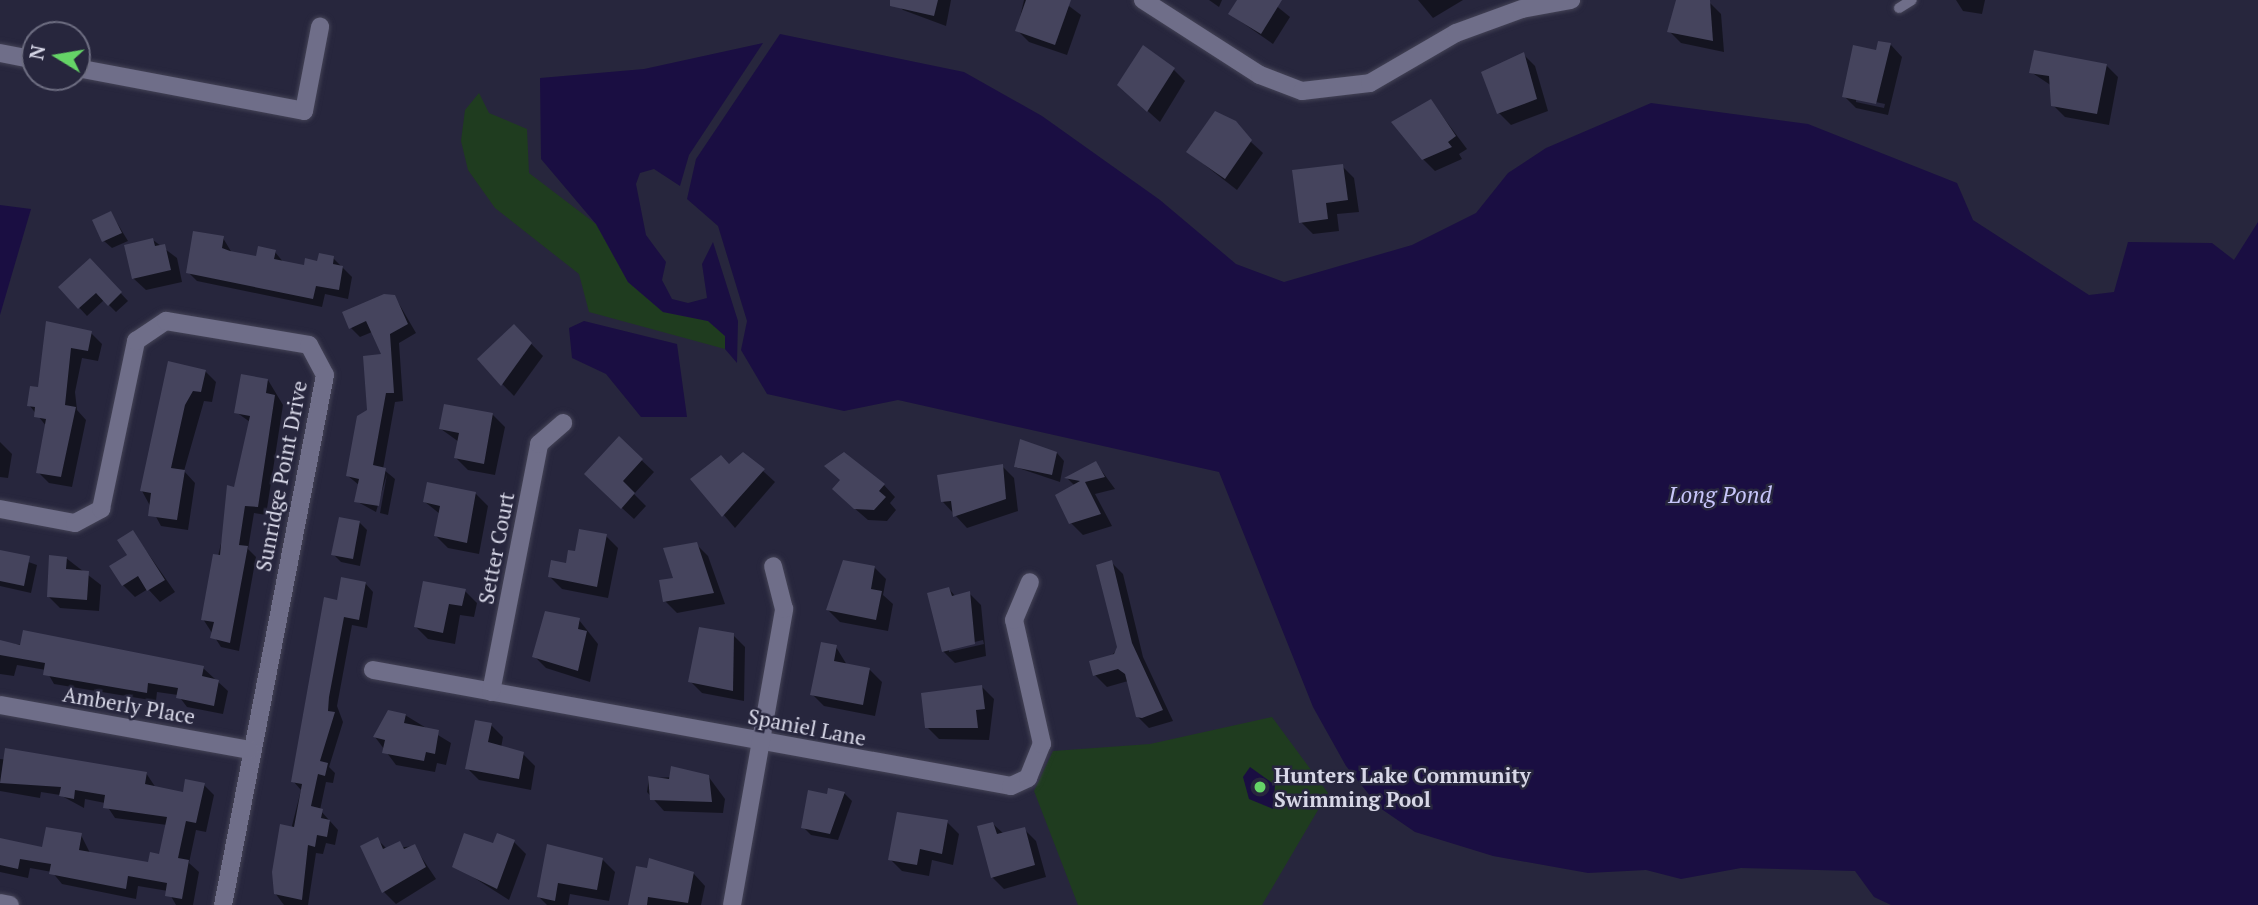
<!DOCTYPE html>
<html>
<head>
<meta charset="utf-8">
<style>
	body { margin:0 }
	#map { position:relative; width:2258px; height:905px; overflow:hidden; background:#27263d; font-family:"PT Serif",serif }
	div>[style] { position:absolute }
	.green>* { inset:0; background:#1f3c1f }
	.water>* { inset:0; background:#1a0e42 }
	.shadow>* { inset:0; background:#0007 }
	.building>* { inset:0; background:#45445d }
	.roads { filter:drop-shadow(0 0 2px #444356) drop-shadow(0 0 2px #444356) }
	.service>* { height:10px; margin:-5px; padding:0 5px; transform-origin:5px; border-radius:5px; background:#6f6e89 }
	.minor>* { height:18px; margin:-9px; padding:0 9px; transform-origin:9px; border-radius:9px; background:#6f6e89 }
	.dots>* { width:19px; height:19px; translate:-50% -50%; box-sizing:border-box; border:4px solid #27263d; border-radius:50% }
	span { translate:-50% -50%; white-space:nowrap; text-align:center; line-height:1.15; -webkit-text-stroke:5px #27263d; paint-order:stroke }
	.street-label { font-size:21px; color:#d7d7e7 }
	.poi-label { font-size:21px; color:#d7d7e7; font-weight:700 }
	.left { translate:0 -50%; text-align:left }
	.water-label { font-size:23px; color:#c7c5fa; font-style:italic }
	.north { position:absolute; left:21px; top:21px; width:70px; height:70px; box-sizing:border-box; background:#27263d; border:2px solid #6d6d81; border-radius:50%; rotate:281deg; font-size:19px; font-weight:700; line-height:28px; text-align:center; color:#d7d7e7 }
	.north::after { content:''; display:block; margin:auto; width:24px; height:32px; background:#65d467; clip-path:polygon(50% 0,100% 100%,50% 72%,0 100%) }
</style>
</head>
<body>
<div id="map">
	<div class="green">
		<i style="clip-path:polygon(479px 93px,489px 113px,527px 129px,529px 173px,596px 224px,628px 282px,663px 312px,708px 321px,725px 336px,725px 349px,589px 312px,579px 274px,495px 208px,468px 170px,461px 141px,465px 110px)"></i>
		<i style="clip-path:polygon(1272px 717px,1328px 793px,1262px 905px,1078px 905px,1034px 791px,1053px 751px,1150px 744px)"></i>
	</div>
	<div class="water">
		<i style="clip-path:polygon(780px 34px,964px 72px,1042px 116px,1160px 200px,1236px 264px,1284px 282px,1412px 245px,1476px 213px,1508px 173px,1546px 148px,1651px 103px,1808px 124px,1957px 183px,1973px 220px,2089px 295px,2114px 292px,2128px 242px,2212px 243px,2234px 260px,2258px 222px,2258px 905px,1891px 905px,1874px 897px,1855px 871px,1741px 868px,1681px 879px,1646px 870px,1588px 873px,1493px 856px,1415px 832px,1380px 808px,1346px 766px,1313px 707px,1219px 472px,898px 400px,844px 411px,767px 394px,741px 350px,747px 321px,718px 226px,687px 199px,696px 159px)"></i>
		<i style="clip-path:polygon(763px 43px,689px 155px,680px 186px,654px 169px,640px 173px,636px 184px,646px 235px,666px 262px,662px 280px,672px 299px,688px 303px,707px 298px,702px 264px,713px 242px,738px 321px,737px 363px,725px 349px,725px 336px,708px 321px,663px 312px,628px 282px,596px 224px,541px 159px,540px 78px,644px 69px)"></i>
		<i style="clip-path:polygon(0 205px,31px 209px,0 315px)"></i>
		<i style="clip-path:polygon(584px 321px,677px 344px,687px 417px,641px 417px,606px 374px,572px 358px,569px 328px)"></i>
		<i style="clip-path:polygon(1250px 767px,1275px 785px,1273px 809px,1249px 799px,1243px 777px)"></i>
	</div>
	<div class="shadow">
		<i style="clip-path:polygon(893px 0,951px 0,946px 26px,903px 10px)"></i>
		<i style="clip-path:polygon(1024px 0,1061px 0,1081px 15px,1067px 55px,1029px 42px,1017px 30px)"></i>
		<i style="clip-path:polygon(1209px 0,1222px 0,1219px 7px)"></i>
		<i style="clip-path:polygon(1239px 0,1269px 0,1290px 17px,1273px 44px,1230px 14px)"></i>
		<i style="clip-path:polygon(1418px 0,1463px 0,1433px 18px)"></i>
		<i style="clip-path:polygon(1677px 0,1709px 2px,1721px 14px,1724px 52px,1681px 43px,1669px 31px)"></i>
		<i style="clip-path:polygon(1956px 0,1985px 0,1982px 14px,1963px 11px)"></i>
		<i style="clip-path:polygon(evenodd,1891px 45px,1902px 57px,1888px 115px,1856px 108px,1844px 96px,1878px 52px,1891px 45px,1856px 98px,1885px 104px,1884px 108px,1856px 102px,1856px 98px)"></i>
		<i style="clip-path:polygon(1523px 54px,1535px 66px,1548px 111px,1511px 125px,1499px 113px)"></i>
		<i style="clip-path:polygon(2106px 65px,2118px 77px,2109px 125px,2065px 117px,2053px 105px,2052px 86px,2031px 72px)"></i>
		<i style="clip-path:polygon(1173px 69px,1185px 81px,1160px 122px,1132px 97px)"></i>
		<i style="clip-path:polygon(1431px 101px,1467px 149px,1459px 154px,1462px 159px,1435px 171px,1423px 159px)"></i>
		<i style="clip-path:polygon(1251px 142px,1263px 153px,1237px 190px,1188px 152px)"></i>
		<i style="clip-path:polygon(1342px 166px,1354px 178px,1359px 212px,1337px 214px,1339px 231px,1313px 234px,1301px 222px)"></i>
		<i style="clip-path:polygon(111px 213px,128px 241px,112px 248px,104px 241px)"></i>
		<i style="clip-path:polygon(223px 238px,232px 253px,257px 258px,275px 252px,284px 263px,305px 267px,333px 258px,352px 277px,348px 299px,325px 294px,322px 307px,197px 281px,188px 272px)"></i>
		<i style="clip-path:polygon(153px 240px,177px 258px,182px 282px,146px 290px,133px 278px)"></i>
		<i style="clip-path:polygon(97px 268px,128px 301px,116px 312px,104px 300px,87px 316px,60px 287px)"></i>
		<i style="clip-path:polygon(395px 297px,416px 333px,399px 343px,403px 401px,395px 402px,383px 469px,395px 479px,388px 515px,380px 513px,387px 474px,376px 512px,356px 501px,359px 485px,348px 476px,383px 356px,372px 332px,360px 337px,351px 328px)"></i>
		<i style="clip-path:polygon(47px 323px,91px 333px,102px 344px,98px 361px,82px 358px,75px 392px,77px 410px,86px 420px,72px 487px,49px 483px,38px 472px,47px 427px,29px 405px,39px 389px)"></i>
		<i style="clip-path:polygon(514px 326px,543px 356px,514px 396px,479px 360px)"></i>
		<i style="clip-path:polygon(169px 363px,205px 371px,216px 382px,212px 402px,204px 401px,184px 471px,195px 483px,188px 530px,161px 526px,142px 491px)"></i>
		<i style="clip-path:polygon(268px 380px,283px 405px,266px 515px,254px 513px,248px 549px,256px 557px,239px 651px,221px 647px,203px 619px,250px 422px,236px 412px)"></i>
		<i style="clip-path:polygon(493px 415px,505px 427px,495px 475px,468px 470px,456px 458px,459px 442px,441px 429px)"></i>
		<i style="clip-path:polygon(619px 439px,654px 472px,634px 494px,646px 506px,634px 519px,598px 486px)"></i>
		<i style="clip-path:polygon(0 442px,12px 454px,8px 478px,0 477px)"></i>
		<i style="clip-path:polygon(1057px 453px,1064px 461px,1060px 482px,1015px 467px)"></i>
		<i style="clip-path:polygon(1096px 463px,1115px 489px,1095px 494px,1112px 526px,1083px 535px,1071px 523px,1075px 486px,1067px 478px)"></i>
		<i style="clip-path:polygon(729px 466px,763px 471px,775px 482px,735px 528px,693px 479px)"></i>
		<i style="clip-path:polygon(1002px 466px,1014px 478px,1018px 511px,967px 528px,943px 502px)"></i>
		<i style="clip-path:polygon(884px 485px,895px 497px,890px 503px,896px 510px,887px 521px,868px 520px,846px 501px)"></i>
		<i style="clip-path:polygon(476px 494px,488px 506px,479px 554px,448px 548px,436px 536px,440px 514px,425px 502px)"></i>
		<i style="clip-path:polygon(359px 522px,367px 530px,360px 566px,341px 562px,333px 554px)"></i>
		<i style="clip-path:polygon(133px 532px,175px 592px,160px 602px,148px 589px,135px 597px,123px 585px)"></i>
		<i style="clip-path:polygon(606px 536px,618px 548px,608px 598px,562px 589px,550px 577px)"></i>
		<i style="clip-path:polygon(696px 544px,708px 556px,725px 604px,677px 613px,665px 601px)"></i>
		<i style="clip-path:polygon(0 552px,37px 565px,31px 593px,0 586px)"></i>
		<i style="clip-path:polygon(66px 558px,101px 585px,99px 611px,60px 608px,48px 596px)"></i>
		<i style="clip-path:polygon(1111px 562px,1123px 574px,1143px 657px,1173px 721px,1149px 728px,1137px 716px,1128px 681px,1107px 687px,1095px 675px,1119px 647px)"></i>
		<i style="clip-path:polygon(874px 567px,886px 579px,883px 595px,893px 604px,888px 631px,840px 622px,828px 610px)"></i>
		<i style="clip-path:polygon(365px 583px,373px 592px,367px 628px,352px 625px,337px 706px,343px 722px,329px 767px,335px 773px,333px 783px,326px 782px,320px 810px,338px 830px,335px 845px,326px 843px,323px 854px,316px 853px,308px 905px,284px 905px,275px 893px,301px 790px,293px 781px,338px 602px)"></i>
		<i style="clip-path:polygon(evenodd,949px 589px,956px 597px,969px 593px,981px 605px,986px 656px,955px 663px,943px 651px,949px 589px,983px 640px,984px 644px,949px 652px,949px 648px,983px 640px)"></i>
		<i style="clip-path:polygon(465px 591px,477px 603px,474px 617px,460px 615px,455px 644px,428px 639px,416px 627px)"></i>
		<i style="clip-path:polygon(579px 620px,598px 644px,590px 682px,546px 668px,534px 656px)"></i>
		<i style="clip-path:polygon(733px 635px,745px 647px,744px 701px,702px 693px,690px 681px)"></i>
		<i style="clip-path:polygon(0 642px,203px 668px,228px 691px,223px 714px,187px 707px,178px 695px,157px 692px,156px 701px,54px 684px,46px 670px,17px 665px,14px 676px,0 674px)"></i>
		<i style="clip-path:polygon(836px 647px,847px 665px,870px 670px,882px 682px,875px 716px,824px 706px,812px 694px)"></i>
		<i style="clip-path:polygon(982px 687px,994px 699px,989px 740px,939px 739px,927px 727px)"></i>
		<i style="clip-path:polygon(405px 715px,451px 743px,446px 765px,437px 763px,435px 772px,396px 765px,375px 737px)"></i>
		<i style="clip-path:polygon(491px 725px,503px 737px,501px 748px,523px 754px,535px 766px,531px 790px,479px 780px,467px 768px)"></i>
		<i style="clip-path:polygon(0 759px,146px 773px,156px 788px,184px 794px,204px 785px,214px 795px,206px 832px,196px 830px,189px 863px,199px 872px,193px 905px,176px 905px,168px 891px,138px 886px,136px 899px,62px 884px,52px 872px,30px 868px,28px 878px,0 872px,0 840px,43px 849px,81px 835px,90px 853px,150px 864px,161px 856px,167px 825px,115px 818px,105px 803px,85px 799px,84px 808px,60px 795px,41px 792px,40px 798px,0 791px)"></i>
		<i style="clip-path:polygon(708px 776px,725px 799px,723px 813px,664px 811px,647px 792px,649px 778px)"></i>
		<i style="clip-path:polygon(844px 793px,852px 801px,838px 840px,811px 835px,803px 827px,828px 796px)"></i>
		<i style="clip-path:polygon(947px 822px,959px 834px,953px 865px,932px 860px,929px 876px,902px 871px,890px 859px)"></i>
		<i style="clip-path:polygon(993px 824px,1004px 834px,1024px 829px,1036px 841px,1046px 877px,1004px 889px,992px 877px)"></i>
		<i style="clip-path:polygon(377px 839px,387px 849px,414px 846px,436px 879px,396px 904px,384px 892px)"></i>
		<i style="clip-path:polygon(514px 842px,526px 854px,509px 900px,462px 870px,494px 846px)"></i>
		<i style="clip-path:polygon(549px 846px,603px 860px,615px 872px,609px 901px,570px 894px,568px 905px,547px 905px,539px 897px)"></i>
		<i style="clip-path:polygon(693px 873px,705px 886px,701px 905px,630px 905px)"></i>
	</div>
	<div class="building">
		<i style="clip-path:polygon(890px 0,938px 0,934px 16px,890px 6px)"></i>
		<i style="clip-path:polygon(1026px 0,1071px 0,1055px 45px,1015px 31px)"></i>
		<i style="clip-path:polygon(1237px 0,1282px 0,1261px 34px,1228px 14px)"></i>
		<i style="clip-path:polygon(1676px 0,1710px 0,1713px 41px,1667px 32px)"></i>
		<i style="clip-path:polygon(1878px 41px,1891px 43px,1876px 104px,1842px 97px,1853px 45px,1876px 50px)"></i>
		<i style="clip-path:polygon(1143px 45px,1175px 68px,1147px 112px,1117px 85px)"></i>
		<i style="clip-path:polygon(2034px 50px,2107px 64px,2097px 114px,2051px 106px,2049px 76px,2029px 73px)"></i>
		<i style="clip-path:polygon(1524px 52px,1537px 99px,1497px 114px,1481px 72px)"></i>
		<i style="clip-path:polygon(1431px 99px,1456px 136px,1448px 142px,1452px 147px,1422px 160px,1391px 122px)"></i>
		<i style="clip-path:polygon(1215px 111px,1236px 121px,1252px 140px,1225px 179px,1186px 152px)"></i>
		<i style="clip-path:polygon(1343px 164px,1348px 200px,1326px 203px,1328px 219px,1299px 223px,1292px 170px)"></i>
		<i style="clip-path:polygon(111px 211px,122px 233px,102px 242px,92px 220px)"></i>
		<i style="clip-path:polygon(193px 231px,224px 236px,222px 248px,230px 251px,256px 256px,258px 246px,276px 250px,274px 259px,304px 265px,305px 258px,317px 261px,319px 253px,334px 256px,333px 264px,343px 266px,339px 290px,316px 286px,313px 299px,186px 273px)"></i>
		<i style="clip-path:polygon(153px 238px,155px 246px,165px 244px,171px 270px,132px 279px,124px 245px)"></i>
		<i style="clip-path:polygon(90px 258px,122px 292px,108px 306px,96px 293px,78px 309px,58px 287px)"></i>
		<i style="clip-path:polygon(384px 294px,395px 295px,408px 324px,390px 334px,394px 393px,386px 393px,373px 465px,386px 468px,379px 506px,354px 502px,359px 479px,346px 476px,357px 416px,367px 410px,363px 356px,381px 354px,366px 321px,349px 329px,342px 312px)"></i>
		<i style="clip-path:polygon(46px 321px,92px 331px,88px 351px,71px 348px,65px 405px,76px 407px,61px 477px,36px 473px,46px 419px,34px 417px,35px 407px,27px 406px,30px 386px,38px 387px)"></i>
		<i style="clip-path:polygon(514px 324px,532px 343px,501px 386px,477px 359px)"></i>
		<i style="clip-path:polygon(168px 361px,206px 370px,201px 392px,193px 391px,185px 405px,171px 468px,185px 470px,177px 520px,148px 516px,151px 493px,140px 491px)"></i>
		<i style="clip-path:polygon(241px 374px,268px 379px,266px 393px,275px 395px,258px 507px,245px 506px,239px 545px,248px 546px,230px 643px,210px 638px,214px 622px,201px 620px,213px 554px,220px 555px,227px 485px,234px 487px,250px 416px,234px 413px)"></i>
		<i style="clip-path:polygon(444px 404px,493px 413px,484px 464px,454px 458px,459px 433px,439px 429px)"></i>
		<i style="clip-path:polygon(619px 436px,643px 459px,623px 481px,635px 493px,621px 509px,584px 474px)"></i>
		<i style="clip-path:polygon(1020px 439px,1057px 452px,1052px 475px,1014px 467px)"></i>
		<i style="clip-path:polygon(743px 452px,765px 469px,722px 517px,690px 479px,721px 455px,729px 464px)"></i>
		<i style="clip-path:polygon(844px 452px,885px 484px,879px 491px,886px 497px,874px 510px,854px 509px,832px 489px,840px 480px,824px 466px)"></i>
		<i style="clip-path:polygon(1096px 461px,1105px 477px,1085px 482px,1101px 514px,1069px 524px,1055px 495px,1080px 481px,1064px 478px)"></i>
		<i style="clip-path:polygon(1003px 464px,1006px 499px,953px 517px,951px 501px,941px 502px,937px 475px)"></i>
		<i style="clip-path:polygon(427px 482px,476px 492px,467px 543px,434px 536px,440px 506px,423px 502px)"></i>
		<i style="clip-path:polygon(339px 517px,360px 521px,353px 559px,331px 555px)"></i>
		<i style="clip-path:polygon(579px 529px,607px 534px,597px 587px,548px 577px,551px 560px,566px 563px,568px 550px,575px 551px)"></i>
		<i style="clip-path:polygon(133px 530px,165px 580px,147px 591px,138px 576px,122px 586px,109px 566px,127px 555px,117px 540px)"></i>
		<i style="clip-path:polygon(697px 542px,714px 593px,663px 602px,659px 580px,673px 578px,663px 548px)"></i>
		<i style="clip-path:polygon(0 550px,30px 556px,24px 586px,0 581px)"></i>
		<i style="clip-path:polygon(49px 555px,67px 557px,66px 569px,89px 571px,87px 600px,47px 597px)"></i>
		<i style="clip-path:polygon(843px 560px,875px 566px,871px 589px,882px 591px,876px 620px,826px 610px)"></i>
		<i style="clip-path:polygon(1112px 560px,1132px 643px,1163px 710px,1142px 718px,1136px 717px,1125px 674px,1118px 669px,1093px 676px,1089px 661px,1114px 654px,1117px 647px,1096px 565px)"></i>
		<i style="clip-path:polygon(341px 577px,366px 582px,359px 620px,344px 617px,329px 697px,328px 711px,335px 712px,320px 761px,328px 763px,325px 776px,318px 774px,311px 806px,323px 809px,321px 818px,330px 820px,327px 837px,317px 835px,315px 847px,308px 845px,302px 900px,274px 894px,272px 872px,280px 824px,294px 827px,302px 784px,291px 782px,324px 597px,337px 600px)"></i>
		<i style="clip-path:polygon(423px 581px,466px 589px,462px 606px,449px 604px,443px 633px,414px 627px)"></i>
		<i style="clip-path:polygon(949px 587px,952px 596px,970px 591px,975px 644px,942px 652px,927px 593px)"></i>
		<i style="clip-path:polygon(545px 611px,580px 618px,578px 629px,587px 631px,578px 671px,532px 657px)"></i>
		<i style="clip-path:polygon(699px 627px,734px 633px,733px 691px,688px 682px)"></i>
		<i style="clip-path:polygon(23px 630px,204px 666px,202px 676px,219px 680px,214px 706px,176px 698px,178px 688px,148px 683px,147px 693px,43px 675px,45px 663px,0 655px,0 640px,20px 645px)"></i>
		<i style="clip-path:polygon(821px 642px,837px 645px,834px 661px,870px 668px,863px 705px,810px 695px)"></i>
		<i style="clip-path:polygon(982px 685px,985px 709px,976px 710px,978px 728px,925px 728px,921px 693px)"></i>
		<i style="clip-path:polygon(388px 710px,406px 714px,404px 723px,439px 730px,435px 754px,426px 752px,424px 761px,382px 753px,385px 740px,373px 737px)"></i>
		<i style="clip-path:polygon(475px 720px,492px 723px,488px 742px,524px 752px,519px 779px,465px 769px)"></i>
		<i style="clip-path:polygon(5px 748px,147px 772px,145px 784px,183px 792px,185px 779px,205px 783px,196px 823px,186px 821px,178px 858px,189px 860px,182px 899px,165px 896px,167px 883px,128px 876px,126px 889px,49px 874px,51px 864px,20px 859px,18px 869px,0 865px,0 838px,42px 847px,46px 827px,82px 833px,79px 850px,148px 862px,150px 852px,159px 854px,167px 817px,103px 808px,105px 795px,75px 790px,74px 799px,59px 796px,61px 787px,0 783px)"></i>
		<i style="clip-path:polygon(671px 766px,709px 775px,712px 802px,650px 800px,648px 776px,669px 779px)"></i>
		<i style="clip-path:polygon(828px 788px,845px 792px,830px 834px,801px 828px,808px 790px,827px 794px)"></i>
		<i style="clip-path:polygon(897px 812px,948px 820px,942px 854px,920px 849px,917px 865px,888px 860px)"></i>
		<i style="clip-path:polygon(993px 822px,997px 834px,1025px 827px,1035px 865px,991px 878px,977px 826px)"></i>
		<i style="clip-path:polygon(464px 833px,493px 843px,497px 833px,515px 840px,497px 889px,452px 867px)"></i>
		<i style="clip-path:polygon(378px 837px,383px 849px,400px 841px,404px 849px,415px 844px,426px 867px,382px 893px,360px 846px)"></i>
		<i style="clip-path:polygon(547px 844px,603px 858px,597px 890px,558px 883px,555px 901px,537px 897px)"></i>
		<i style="clip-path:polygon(649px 858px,694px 872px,688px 903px,648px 897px,647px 905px,628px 905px,636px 866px,647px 868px)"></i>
	</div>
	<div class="roads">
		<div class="service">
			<i style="left:1899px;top:8px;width:15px;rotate:-32deg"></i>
		</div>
		<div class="minor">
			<i style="left:1143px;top:0;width:139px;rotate:32.7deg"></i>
			<i style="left:1260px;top:75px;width:45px;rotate:20.9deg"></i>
			<i style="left:1302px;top:91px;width:68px;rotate:-6.7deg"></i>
			<i style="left:1370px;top:83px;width:99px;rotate:-30.2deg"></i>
			<i style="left:1456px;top:33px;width:70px;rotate:-20deg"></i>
			<i style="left:1522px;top:9px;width:50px;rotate:-10.4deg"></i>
			<i style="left:0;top:53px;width:36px;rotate:11deg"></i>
			<i style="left:77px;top:68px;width:231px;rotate:10.7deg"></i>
			<i style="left:304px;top:111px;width:86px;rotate:-79.2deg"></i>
			<i style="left:0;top:509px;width:76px;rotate:10.6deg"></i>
			<i style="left:75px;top:523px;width:30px;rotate:-28deg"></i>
			<i style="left:101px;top:509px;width:172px;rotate:-78.2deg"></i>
			<i style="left:136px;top:341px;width:36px;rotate:-34deg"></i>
			<i style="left:166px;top:321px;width:145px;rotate:9.5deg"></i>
			<i style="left:309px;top:345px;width:34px;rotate:62deg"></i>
			<i style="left:325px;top:375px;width:540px;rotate:100.89deg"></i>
			<i style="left:373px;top:670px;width:648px;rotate:10.3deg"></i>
			<i style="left:1011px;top:786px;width:19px;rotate:-25deg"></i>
			<i style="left:1028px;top:778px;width:37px;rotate:-68deg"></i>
			<i style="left:1042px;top:744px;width:127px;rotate:-102.7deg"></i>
			<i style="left:1014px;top:620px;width:41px;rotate:-67.2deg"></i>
			<i style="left:491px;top:692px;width:253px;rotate:-79deg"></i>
			<i style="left:539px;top:444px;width:32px;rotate:-41deg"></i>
			<i style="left:0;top:705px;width:254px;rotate:10.2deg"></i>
			<i style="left:0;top:903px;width:10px;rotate:11deg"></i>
			<i style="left:732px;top:905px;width:301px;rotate:-80deg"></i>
			<i style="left:784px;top:609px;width:44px;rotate:-104.3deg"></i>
		</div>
	</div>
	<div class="dots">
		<i style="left:1260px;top:787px;background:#65d467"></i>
	</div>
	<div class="street-label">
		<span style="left:281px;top:476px;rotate:-79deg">Sunridge Point Drive</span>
		<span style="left:496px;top:548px;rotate:-79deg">Setter Court</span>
		<span style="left:129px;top:705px;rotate:10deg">Amberly Place</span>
		<span style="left:807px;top:727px;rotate:11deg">Spaniel Lane</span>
	</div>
	<div class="poi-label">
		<span class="left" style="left:1274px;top:787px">Hunters Lake Community<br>Swimming Pool</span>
	</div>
	<div class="water-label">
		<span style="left:1720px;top:495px">Long Pond</span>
	</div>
	<div class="north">N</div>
</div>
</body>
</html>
